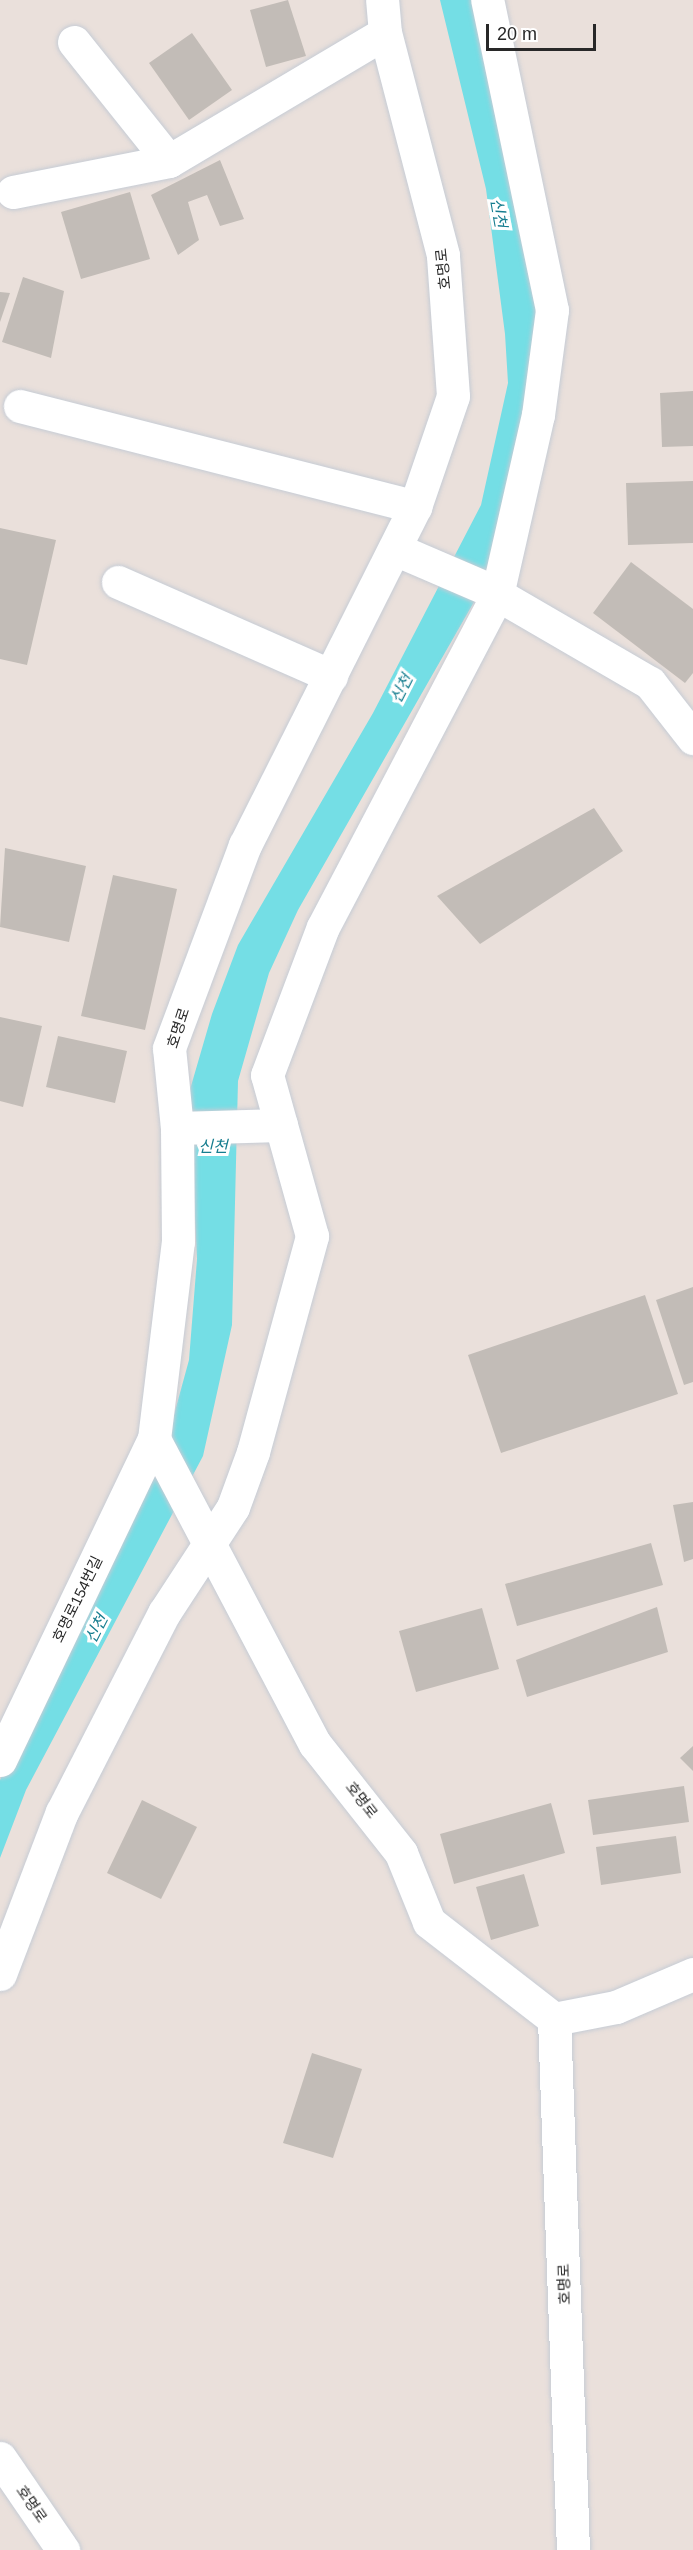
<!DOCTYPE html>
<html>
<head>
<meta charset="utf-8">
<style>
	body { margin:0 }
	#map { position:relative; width:693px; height:2550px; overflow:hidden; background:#eae0db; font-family:Arial,"Noto Sans KR",sans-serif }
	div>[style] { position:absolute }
	.water>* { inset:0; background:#74dee5 }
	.building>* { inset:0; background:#c2bcb7 }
	.roads { filter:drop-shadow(0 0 2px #c6ccd5) drop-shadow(0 0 2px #c6ccd5) }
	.minor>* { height:33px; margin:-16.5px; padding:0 16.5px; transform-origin:16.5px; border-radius:16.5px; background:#fff }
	span { translate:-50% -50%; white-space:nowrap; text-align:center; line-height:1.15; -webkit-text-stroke:6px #fff; paint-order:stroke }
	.street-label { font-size:15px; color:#282828 }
	.water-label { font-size:16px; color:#167d8f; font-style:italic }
	.scale { position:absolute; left:486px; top:24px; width:110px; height:27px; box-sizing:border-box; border:3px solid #282828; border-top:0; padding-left:8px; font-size:18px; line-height:21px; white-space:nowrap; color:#282828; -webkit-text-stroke:4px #fff; paint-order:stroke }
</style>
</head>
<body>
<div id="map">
	<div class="water">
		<i style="clip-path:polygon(440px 0,477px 0,540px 328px,494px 567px,298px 910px,269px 973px,238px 1081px,232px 1325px,203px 1456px,26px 1790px,0 1858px,0 1780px,172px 1422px,189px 1360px,197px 1259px,189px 1093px,212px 1014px,238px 945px,373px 713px,481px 505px,508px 383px,505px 334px,486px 189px)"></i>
	</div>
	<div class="building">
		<i style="clip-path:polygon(288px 0,306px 56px,266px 67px,250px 10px)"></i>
		<i style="clip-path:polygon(192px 33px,232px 90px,189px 120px,149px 63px)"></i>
		<i style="clip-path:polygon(220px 160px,244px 219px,220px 226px,207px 195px,188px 202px,199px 240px,178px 255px,151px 195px)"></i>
		<i style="clip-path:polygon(130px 192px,150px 259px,81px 279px,61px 212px)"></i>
		<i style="clip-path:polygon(23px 277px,64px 291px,51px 358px,2px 342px)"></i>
		<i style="clip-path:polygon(0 292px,10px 293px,0 322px)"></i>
		<i style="clip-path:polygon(693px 391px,693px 446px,662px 447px,660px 393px)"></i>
		<i style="clip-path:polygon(693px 481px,693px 543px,628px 545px,626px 483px)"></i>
		<i style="clip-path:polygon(0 528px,56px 540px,27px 665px,0 659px)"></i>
		<i style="clip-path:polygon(631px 562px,693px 609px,693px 673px,685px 683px,593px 613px)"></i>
		<i style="clip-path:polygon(594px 808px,623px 851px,480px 944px,437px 896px)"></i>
		<i style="clip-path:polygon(5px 848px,86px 866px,69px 942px,0 927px)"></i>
		<i style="clip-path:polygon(113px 875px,177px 889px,145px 1030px,81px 1016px)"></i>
		<i style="clip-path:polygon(0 1017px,42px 1026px,23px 1107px,0 1101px)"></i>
		<i style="clip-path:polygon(58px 1036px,127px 1051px,115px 1103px,46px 1087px)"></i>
		<i style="clip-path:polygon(693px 1287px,693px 1382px,684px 1385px,656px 1300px)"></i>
		<i style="clip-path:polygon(645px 1295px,678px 1394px,501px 1453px,468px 1355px)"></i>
		<i style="clip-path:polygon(693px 1502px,693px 1559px,684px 1562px,673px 1505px)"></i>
		<i style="clip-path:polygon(651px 1543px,663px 1585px,517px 1626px,505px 1584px)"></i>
		<i style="clip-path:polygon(657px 1607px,668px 1652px,527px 1697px,516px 1660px)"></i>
		<i style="clip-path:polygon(482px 1608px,499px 1669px,416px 1692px,399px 1631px)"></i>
		<i style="clip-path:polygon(693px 1746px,693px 1771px,680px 1758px)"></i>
		<i style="clip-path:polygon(684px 1786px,689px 1822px,593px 1835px,588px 1800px)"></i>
		<i style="clip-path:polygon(142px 1800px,197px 1827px,161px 1899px,107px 1873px)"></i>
		<i style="clip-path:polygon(551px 1803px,565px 1853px,454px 1884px,440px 1834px)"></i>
		<i style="clip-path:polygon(676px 1836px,681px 1873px,601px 1885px,596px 1847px)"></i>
		<i style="clip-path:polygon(524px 1874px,539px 1926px,491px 1940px,476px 1887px)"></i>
		<i style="clip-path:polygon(312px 2053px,362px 2069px,333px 2158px,283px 2143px)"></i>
	</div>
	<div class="roads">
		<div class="minor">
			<i style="left:74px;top:42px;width:152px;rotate:51.4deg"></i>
			<i style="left:13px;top:192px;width:159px;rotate:-11.2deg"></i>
			<i style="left:169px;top:161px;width:251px;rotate:-30.7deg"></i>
			<i style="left:20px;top:406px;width:408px;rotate:14.3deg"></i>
			<i style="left:395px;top:549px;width:103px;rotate:23.3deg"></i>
			<i style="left:490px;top:590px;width:185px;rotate:30.2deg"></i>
			<i style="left:650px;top:683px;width:70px;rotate:52deg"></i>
			<i style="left:118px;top:582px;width:233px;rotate:23.8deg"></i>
			<i style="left:177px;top:1128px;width:104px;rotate:-1.7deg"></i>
			<i style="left:154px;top:1439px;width:345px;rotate:62.2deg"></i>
			<i style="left:315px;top:1744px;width:139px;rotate:51.7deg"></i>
			<i style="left:401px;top:1853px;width:74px;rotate:67.9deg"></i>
			<i style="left:429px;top:1922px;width:158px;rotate:37.8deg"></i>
			<i style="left:554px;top:2019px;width:531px;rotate:87.95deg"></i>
			<i style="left:0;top:1760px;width:356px;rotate:-64.4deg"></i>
			<i style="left:154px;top:1439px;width:198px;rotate:-83.1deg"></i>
			<i style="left:178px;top:1242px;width:114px;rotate:-90.5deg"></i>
			<i style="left:177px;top:1128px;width:80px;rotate:-95.7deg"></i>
			<i style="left:169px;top:1048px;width:217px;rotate:-69.5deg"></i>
			<i style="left:245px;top:845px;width:378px;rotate:-63.3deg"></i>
			<i style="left:415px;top:507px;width:117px;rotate:-71.1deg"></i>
			<i style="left:453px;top:396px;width:141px;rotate:-94.1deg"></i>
			<i style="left:443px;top:255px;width:229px;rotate:-104.6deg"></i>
			<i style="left:385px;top:33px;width:33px;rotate:-95deg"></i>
			<i style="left:0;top:1974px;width:173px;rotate:-69.1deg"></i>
			<i style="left:62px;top:1812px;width:224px;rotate:-62.9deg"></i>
			<i style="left:164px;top:1613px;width:126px;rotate:-56.9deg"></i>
			<i style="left:233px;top:1507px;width:59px;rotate:-70deg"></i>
			<i style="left:253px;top:1452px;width:224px;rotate:-74.7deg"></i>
			<i style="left:312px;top:1236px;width:167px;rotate:-105.6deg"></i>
			<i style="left:267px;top:1075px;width:158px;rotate:-69.3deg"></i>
			<i style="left:323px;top:927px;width:375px;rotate:-62.3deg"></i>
			<i style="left:497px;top:595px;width:185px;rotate:-77.2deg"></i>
			<i style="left:538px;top:415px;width:106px;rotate:-82.4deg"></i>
			<i style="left:552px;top:310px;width:317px;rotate:-101.8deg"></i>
			<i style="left:554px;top:2019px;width:63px;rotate:-11deg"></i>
			<i style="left:616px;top:2007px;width:84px;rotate:-23.2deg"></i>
			<i style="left:0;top:2458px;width:112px;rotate:55.6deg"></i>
		</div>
	</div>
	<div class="street-label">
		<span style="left:443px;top:269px;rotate:-96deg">호명로</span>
		<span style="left:178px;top:1028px;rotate:-72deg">호명로</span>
		<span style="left:77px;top:1599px;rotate:-64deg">호명로154번길</span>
		<span style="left:362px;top:1800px;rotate:52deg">호명로</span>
		<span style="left:564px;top:2284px;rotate:-92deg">호명로</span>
		<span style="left:32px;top:2504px;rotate:55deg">호명로</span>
	</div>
	<div class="water-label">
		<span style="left:498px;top:213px;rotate:80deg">신천</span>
		<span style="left:402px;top:689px;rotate:-63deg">신천</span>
		<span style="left:213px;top:1147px">신천</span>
		<span style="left:97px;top:1629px;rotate:-63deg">신천</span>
	</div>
	<div class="scale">20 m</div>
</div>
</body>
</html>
